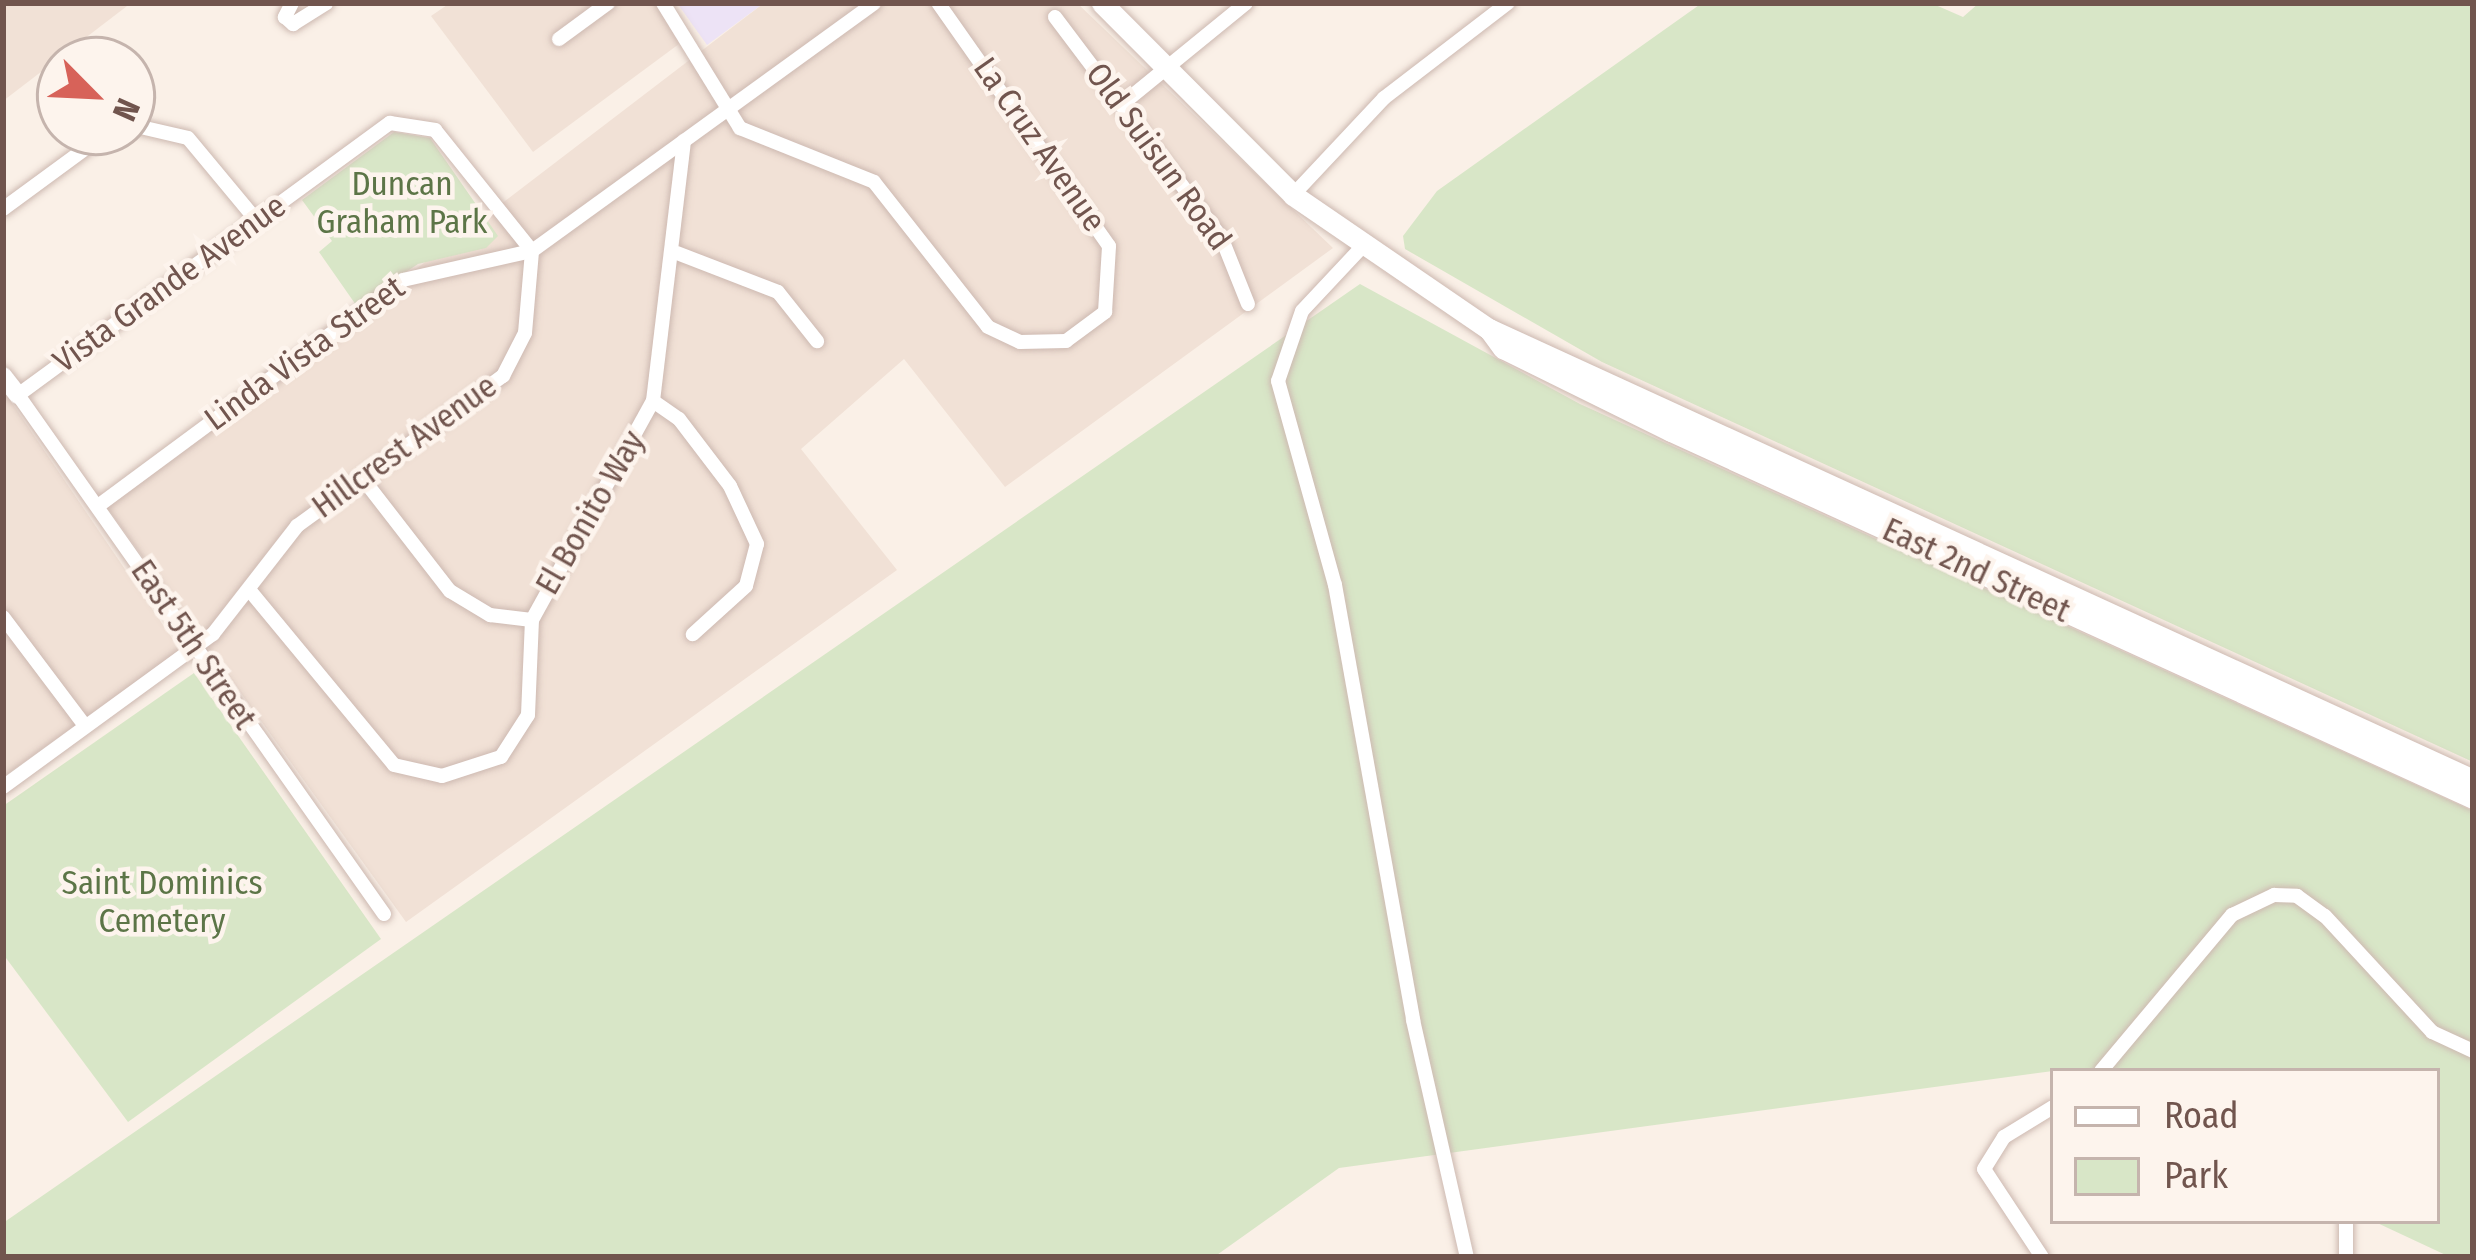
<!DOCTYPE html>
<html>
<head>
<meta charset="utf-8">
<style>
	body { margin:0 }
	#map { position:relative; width:2476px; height:1260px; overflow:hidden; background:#faf0e7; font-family:"Fira Sans Condensed",sans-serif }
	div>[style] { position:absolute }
	.residential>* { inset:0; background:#f1e1d6 }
	.education>* { inset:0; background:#ede3f6 }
	.green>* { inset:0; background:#d8e6c7 }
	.roads { filter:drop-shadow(0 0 3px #cdb9b1) drop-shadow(0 0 3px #cdb9b1) }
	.minor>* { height:14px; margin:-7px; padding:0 7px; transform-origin:7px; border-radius:7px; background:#fff }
	.tertiary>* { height:18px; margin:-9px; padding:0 9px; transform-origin:9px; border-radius:9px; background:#fff }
	.secondary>* { height:21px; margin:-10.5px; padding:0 10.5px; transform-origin:10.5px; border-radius:10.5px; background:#fff }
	span { translate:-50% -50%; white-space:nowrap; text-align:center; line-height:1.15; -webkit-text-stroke:9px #fdf4ed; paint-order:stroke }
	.street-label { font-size:33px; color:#71554e }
	.park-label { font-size:33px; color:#5c7547 }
	.frame { position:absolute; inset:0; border:6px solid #71554e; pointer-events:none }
	.legend { position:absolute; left:2050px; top:1068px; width:390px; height:156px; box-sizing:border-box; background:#fdf4ed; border:3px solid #c5b4ad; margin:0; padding:15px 21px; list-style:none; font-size:36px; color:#71554e }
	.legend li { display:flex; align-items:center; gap:24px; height:60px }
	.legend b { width:60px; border:3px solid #c5b4ad }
	.north { position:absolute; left:36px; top:36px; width:120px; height:120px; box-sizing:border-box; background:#fdf4ed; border:3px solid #c5b4ad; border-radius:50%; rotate:114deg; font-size:33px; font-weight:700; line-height:48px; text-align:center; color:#71554e }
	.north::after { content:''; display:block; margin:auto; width:42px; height:54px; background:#d76259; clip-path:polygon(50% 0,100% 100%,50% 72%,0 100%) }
</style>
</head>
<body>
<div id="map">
	<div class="residential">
		<i style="clip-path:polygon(3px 3px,131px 3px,3px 101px)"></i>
		<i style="clip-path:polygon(450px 3px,655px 3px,683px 41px,533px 152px,431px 16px)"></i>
		<i style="clip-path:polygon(764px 3px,1077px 3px,1333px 248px,1005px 487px,904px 359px,801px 449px,897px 570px,406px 922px,106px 506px)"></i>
		<i style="clip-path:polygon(3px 390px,180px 650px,3px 777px)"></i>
	</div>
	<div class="education">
		<i style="clip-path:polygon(677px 3px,764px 3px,707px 45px)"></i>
	</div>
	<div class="green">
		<i style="clip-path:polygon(1702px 3px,1931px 3px,1963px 17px,1979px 3px,2473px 3px,2473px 762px,1602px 362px,1405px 249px,1403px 236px,1437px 191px)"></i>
		<i style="clip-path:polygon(394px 132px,430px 138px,498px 236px,486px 248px,418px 264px,356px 305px,319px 252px,332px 241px,302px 200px)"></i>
		<i style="clip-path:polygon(1360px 284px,1580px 404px,2473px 811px,2473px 1257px,2450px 1257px,2373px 1221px,2437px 1221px,2437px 1071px,2053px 1071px,1339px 1168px,1214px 1257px,3px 1257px,3px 1223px)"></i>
		<i style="clip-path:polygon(194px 673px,381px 939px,128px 1122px,3px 954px,3px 806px)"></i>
	</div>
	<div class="roads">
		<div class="minor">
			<i style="left:292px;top:3px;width:16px;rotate:117deg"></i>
			<i style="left:285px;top:17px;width:11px;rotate:41deg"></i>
			<i style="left:293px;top:24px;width:39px;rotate:-32deg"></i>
			<i style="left:663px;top:3px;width:147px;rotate:58.4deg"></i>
			<i style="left:740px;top:128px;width:144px;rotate:21.9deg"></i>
			<i style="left:874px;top:182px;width:184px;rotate:51.8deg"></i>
			<i style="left:988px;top:327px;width:35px;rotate:25deg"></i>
			<i style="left:1020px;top:342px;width:46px;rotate:-1.2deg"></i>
			<i style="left:1066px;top:341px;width:49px;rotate:-36.6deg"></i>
			<i style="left:1105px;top:312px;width:66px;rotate:-86.5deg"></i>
			<i style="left:1109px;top:246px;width:297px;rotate:-125.1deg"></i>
			<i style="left:1055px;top:17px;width:278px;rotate:53deg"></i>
			<i style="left:1222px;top:239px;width:70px;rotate:68.2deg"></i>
			<i style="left:559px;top:39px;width:61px;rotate:-36.3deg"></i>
			<i style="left:1121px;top:105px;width:161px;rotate:-39.2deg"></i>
			<i style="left:132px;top:125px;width:57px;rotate:13.1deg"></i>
			<i style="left:188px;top:138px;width:108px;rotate:50.3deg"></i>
			<i style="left:1293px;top:195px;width:133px;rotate:-46.8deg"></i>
			<i style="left:1384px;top:98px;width:156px;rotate:-37.5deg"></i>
			<i style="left:3px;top:209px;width:130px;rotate:-36.3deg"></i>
			<i style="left:1361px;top:248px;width:86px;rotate:133.1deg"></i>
			<i style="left:1302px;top:311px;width:74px;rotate:108.9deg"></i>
			<i style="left:1278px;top:381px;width:212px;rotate:74.4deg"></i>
			<i style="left:1335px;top:585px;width:442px;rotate:79.8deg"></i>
			<i style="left:1413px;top:1020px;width:243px;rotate:77.2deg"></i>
			<i style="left:677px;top:253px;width:108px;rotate:21.1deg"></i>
			<i style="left:778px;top:292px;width:63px;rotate:51.5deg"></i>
			<i style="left:653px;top:401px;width:32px;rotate:35deg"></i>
			<i style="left:679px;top:419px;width:84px;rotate:52.7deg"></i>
			<i style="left:730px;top:486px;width:64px;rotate:65deg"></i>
			<i style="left:757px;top:544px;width:43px;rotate:104.7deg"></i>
			<i style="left:746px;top:586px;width:72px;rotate:137.8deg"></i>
			<i style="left:363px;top:479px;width:142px;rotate:52.2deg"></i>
			<i style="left:450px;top:591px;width:47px;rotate:31deg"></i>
			<i style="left:490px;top:615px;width:42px;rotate:6.8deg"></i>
			<i style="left:98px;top:506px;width:380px;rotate:-36.5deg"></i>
			<i style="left:403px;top:280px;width:132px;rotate:-12.7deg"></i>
			<i style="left:251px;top:592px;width:224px;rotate:50.4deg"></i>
			<i style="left:394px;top:765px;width:49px;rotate:12.9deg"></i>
			<i style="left:442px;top:776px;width:62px;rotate:-17.9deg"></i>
			<i style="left:501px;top:757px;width:50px;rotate:-57.3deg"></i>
			<i style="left:528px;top:715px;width:95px;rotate:-87.6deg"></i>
			<i style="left:532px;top:620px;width:250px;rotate:-61.1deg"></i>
			<i style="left:653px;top:401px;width:262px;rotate:-83.2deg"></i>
			<i style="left:3px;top:617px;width:136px;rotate:53deg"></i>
			<i style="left:3px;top:787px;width:260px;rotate:-36.1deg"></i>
			<i style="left:213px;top:634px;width:137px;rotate:-52.1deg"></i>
			<i style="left:297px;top:526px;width:255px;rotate:-36.1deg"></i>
			<i style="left:503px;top:376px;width:48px;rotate:-62.9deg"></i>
			<i style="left:525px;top:333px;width:82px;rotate:-85.1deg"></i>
			<i style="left:532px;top:251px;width:422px;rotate:-35.9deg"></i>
			<i style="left:384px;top:914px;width:635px;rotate:-125.19deg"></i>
			<i style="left:18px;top:395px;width:461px;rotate:-36.2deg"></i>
			<i style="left:390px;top:123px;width:46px;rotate:8.8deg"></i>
			<i style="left:435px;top:130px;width:155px;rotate:51.3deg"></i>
			<i style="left:2101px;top:1071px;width:204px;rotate:-50deg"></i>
			<i style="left:2232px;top:915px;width:47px;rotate:-25.5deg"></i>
			<i style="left:2274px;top:895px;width:23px;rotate:2deg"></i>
			<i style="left:2297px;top:896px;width:34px;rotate:36deg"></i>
			<i style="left:2325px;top:916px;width:158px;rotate:47.3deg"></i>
			<i style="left:2432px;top:1032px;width:45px;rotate:24.9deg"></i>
			<i style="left:2346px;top:1221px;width:36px;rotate:90deg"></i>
			<i style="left:2042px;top:1257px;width:105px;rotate:-123.4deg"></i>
			<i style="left:1984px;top:1169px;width:38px;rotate:-58deg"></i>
			<i style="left:2004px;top:1137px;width:57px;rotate:-31.5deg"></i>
		</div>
		<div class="tertiary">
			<i style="left:3px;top:376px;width:24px;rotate:52deg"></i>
		</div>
		<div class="secondary">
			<i style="left:1102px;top:3px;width:271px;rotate:45.1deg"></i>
			<i style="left:1293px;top:195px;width:237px;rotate:34.4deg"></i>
			<i style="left:1489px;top:329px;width:1082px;rotate:24.62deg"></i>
			<i style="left:1489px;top:329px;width:24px;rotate:54deg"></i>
			<i style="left:1503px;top:348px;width:187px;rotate:26.3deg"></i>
			<i style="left:1671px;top:431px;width:882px;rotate:24.59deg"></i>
		</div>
	</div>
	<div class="street-label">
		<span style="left:1039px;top:145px;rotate:55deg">La Cruz Avenue</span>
		<span style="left:1158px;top:157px;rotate:54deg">Old Suisun Road</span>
		<span style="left:170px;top:284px;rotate:-36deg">Vista Grande Avenue</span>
		<span style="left:305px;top:354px;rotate:-36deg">Linda Vista Street</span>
		<span style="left:405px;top:447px;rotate:-36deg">Hillcrest Avenue</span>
		<span style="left:591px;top:513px;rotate:-60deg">El Bonito Way</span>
		<span style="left:1976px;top:571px;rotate:25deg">East 2nd Street</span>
		<span style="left:193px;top:645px;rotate:56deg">East 5th Street</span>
	</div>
	<div class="park-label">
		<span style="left:402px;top:204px">Duncan<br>Graham Park</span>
		<span style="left:162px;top:903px">Saint Dominics<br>Cemetery</span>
	</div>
	<div class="frame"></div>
	<ul class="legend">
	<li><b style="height:15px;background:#fff"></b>Road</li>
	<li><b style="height:33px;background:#d8e6c7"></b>Park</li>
	</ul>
	<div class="north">N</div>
</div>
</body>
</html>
